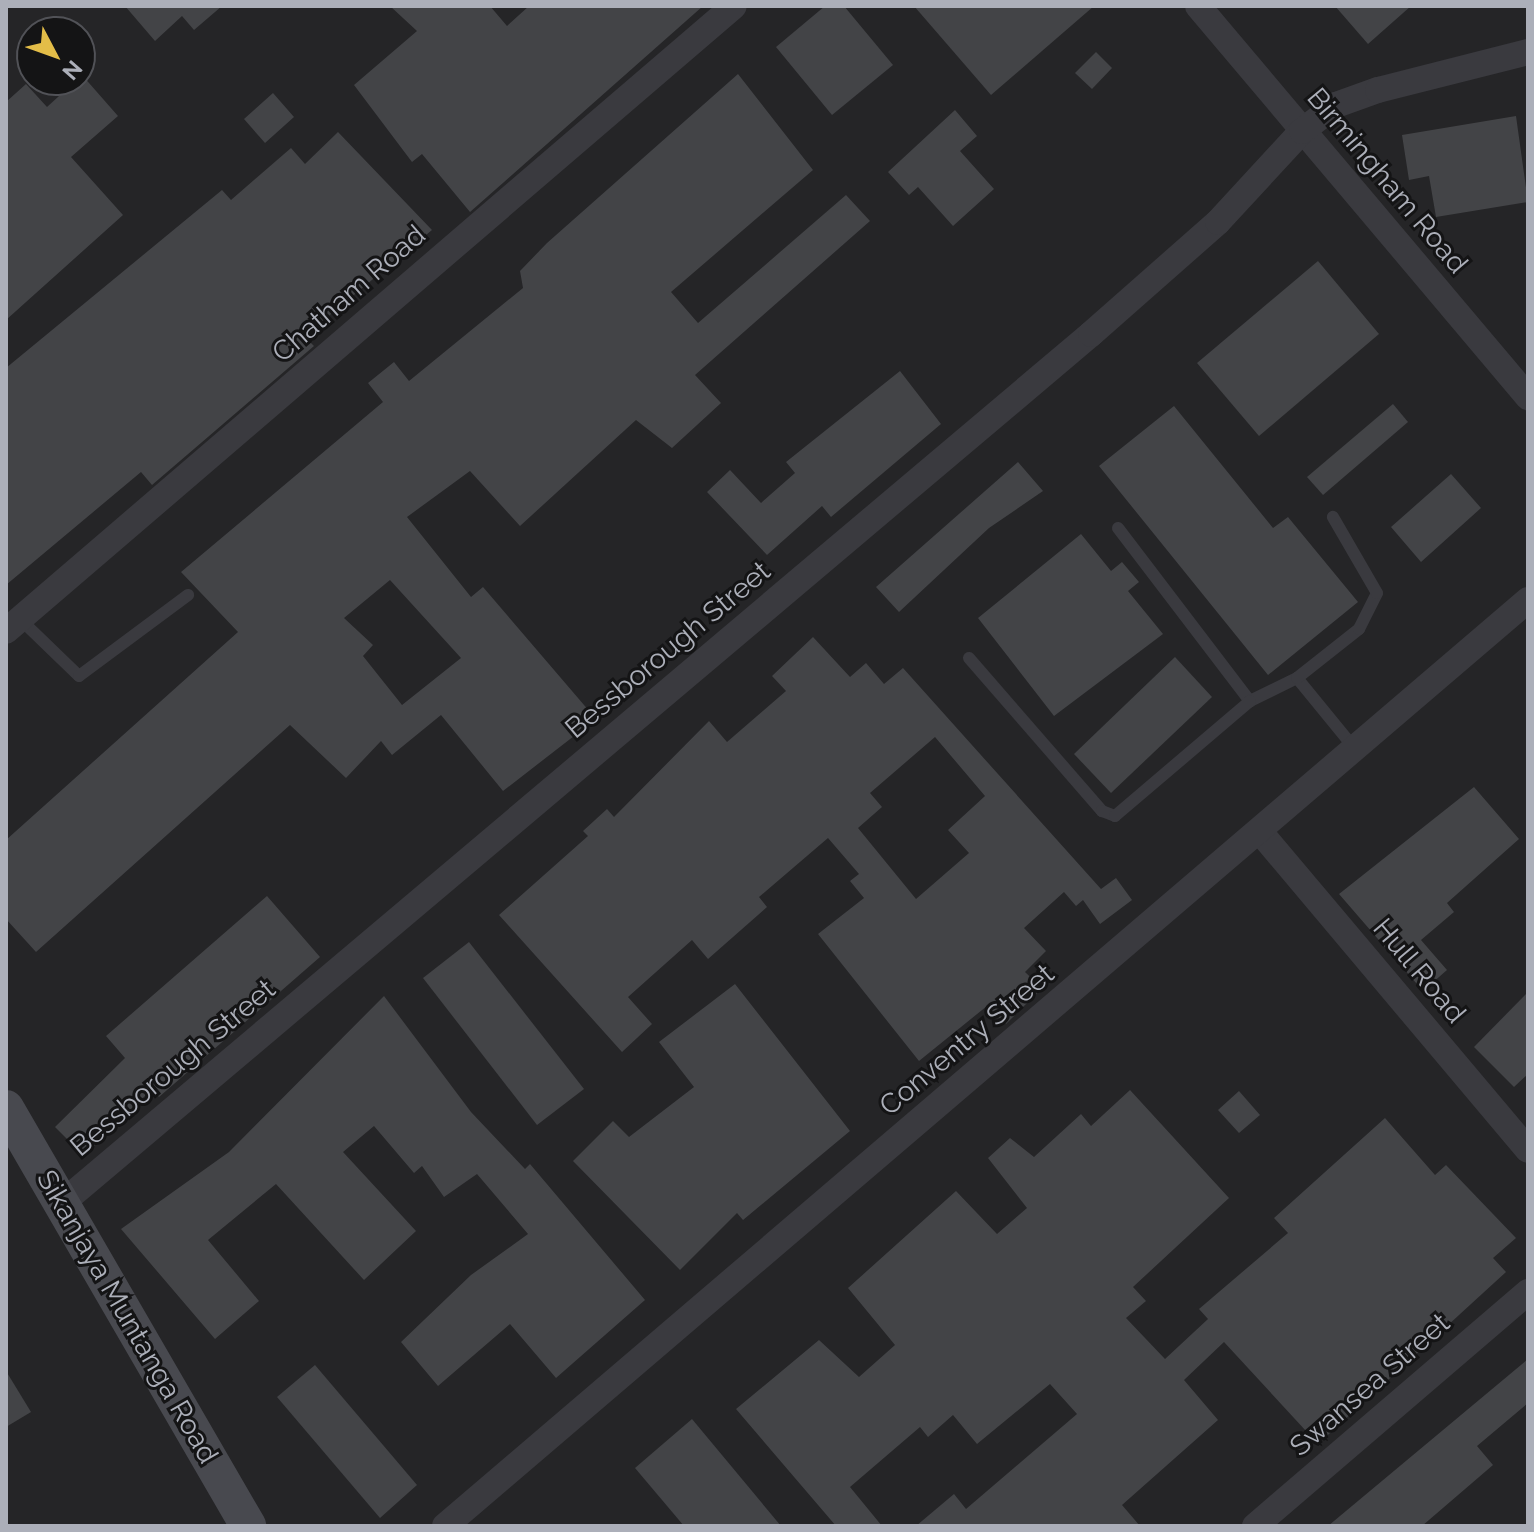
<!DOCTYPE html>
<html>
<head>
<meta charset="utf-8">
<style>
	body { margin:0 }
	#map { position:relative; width:1534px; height:1532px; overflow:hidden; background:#19191a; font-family:Raleway,sans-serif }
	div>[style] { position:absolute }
	.built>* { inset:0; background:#252527 }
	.building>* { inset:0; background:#434447 }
	.lane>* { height:12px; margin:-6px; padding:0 6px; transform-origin:6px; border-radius:6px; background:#3a3a3f }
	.street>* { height:26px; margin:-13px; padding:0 13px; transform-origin:13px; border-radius:13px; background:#3a3a3f }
	.secondary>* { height:36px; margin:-18px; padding:0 18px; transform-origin:18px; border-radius:18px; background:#48494f }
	span { translate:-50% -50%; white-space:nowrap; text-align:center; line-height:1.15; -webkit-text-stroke:6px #141415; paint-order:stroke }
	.street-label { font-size:28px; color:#acafb9 }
	.frame { position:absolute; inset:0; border:8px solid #acafb9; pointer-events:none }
	.north { position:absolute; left:16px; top:16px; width:80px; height:80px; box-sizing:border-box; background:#141415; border:2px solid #515257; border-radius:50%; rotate:131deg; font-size:22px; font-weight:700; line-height:32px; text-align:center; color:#acafb9 }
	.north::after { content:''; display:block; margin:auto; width:28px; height:36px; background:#e3bd48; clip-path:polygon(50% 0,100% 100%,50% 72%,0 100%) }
</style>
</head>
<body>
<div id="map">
	<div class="built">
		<i style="clip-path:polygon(evenodd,6px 6px,1528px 6px,1528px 1526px,6px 1526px,6px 6px,32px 32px,80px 32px,80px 80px,32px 80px,32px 32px)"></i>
	</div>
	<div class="building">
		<i style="clip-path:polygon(125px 6px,222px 6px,194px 30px,182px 16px,155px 41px)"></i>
		<i style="clip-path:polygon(390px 6px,490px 6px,507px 26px,529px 6px,703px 6px,470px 212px,422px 154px,412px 162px,354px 85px,417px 31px)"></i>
		<i style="clip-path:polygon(825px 6px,844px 6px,893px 65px,832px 115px,776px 47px)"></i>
		<i style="clip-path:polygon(914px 6px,1094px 6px,991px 95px)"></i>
		<i style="clip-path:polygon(1335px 6px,1411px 6px,1368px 44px)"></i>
		<i style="clip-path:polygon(1096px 52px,1112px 68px,1092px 89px,1075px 73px)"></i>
		<i style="clip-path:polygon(evenodd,738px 74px,813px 170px,671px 292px,698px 323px,846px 195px,870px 221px,695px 375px,721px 403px,672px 448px,636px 420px,520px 526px,470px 471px,407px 517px,471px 597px,483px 587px,596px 719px,503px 791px,441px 715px,392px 755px,381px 741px,346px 778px,290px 725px,36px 952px,6px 919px,6px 840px,238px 632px,181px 572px,383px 402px,368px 383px,394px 362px,409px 381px,523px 288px,520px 271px,547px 243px,738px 74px,390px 580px,461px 658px,402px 705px,363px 656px,373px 645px,344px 618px,390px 580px)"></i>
		<i style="clip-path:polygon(82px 75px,118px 116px,71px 157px,123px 215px,6px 320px,6px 102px,26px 84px,47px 107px)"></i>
		<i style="clip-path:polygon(273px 93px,294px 117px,265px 143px,244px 119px)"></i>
		<i style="clip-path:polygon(955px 110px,977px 136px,960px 151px,994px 189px,953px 226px,918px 187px,909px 195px,888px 172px)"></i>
		<i style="clip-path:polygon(1516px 116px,1528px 202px,1436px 217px,1429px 176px,1409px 180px,1402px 135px)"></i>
		<i style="clip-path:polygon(338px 132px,432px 230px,331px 314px,307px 339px,314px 346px,152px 485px,141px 472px,6px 585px,6px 368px,222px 190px,231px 200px,291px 148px,305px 164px)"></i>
		<i style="clip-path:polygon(1318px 261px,1379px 334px,1259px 436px,1197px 363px)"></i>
		<i style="clip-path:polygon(900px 371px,941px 424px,831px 517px,822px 506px,767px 555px,707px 492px,730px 470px,761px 503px,795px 473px,786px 462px)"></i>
		<i style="clip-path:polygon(1393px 404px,1408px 422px,1323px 495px,1307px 477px)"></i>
		<i style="clip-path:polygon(1174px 406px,1273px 528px,1288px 517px,1358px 602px,1268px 675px,1099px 466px)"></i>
		<i style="clip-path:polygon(1018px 462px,1043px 491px,989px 528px,899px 612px,876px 587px)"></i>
		<i style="clip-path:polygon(1451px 474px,1481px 508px,1421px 562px,1391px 527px)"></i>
		<i style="clip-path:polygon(1081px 534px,1111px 571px,1122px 562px,1139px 582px,1128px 591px,1163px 634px,1054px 716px,978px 618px)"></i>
		<i style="clip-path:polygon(evenodd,813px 637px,850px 677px,866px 663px,884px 684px,903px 668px,1101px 889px,1116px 878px,1132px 900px,1100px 924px,1083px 900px,1076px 906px,1064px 892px,1024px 928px,1046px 951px,1025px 972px,1042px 988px,1006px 1024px,987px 1006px,919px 1061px,818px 934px,864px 898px,850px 881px,859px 874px,828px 838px,759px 897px,767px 907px,708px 959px,692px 940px,628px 997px,652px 1024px,622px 1052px,499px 915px,588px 836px,583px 831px,607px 809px,614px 817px,709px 721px,727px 742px,786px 691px,772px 676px,813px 637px,935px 737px,985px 796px,948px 830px,969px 853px,916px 899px,858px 828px,882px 807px,870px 793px,935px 737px)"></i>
		<i style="clip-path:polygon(1175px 657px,1212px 697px,1111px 793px,1074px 754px)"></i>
		<i style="clip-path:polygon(1474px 787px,1519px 839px,1447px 903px,1454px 912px,1421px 940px,1447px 970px,1423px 991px,1339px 894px)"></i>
		<i style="clip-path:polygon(267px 896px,320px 957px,159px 1097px,152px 1089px,84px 1156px,55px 1127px,125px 1058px,106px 1036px)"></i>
		<i style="clip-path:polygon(469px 942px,584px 1089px,537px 1125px,423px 978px)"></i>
		<i style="clip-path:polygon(735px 984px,850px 1131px,743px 1220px,737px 1213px,680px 1270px,573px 1161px,613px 1121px,629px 1137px,694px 1087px,659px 1042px)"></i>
		<i style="clip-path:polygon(1528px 992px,1528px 1074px,1514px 1087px,1474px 1047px)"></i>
		<i style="clip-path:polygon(384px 996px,471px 1112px,525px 1169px,530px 1164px,645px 1300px,556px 1378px,510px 1324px,438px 1386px,401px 1342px,471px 1275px,528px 1234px,477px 1174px,444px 1197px,422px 1166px,414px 1173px,374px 1126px,343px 1152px,416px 1231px,364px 1280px,276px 1184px,208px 1240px,259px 1301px,215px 1339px,121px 1229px,229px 1152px)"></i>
		<i style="clip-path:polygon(1130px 1090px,1229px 1198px,1133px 1287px,1146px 1301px,1126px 1318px,1165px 1359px,1208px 1319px,1199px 1309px,1288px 1233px,1274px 1218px,1385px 1118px,1435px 1175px,1446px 1165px,1516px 1238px,1493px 1258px,1506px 1272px,1318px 1444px,1224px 1342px,1184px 1380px,1218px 1420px,1122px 1505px,1140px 1526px,916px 1526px,954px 1494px,966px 1509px,1077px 1414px,1050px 1384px,977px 1444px,953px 1415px,928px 1437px,920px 1427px,850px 1487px,882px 1526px,836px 1526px,736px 1409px,819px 1340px,859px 1377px,895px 1345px,848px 1288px,956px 1191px,997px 1234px,1027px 1208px,988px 1158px,1010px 1138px,1034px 1157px,1081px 1114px,1091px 1126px)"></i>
		<i style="clip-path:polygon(1239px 1091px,1260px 1115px,1239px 1133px,1218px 1110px)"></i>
		<i style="clip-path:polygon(1528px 1359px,1528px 1403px,1477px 1446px,1493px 1465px,1422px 1526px,1328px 1526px)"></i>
		<i style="clip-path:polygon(315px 1365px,417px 1485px,380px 1518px,277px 1397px)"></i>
		<i style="clip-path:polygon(6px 1371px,31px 1412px,6px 1427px)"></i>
		<i style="clip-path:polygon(692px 1419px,781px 1526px,684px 1526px,635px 1468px)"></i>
	</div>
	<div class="lane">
		<i style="left:1118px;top:528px;width:218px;rotate:52.7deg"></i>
		<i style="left:1250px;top:701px;width:52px;rotate:-26.1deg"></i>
		<i style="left:1297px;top:678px;width:93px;rotate:50.7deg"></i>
		<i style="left:20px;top:619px;width:82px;rotate:44deg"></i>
		<i style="left:79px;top:676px;width:136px;rotate:-36.6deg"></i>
		<i style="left:969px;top:658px;width:203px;rotate:49deg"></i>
		<i style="left:1102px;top:811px;width:14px;rotate:21deg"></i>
		<i style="left:1115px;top:816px;width:177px;rotate:-40.4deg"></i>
		<i style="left:1297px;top:678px;width:79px;rotate:-38.3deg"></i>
		<i style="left:1359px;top:629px;width:40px;rotate:-63.4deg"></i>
		<i style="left:1377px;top:593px;width:88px;rotate:-120.1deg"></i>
	</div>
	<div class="street">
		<i style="left:1198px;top:6px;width:512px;rotate:49.84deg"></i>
		<i style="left:6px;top:631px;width:959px;rotate:-40.65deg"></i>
		<i style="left:1261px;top:833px;width:414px;rotate:49.9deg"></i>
		<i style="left:62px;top:1203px;width:1347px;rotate:-40.18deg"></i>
		<i style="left:1091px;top:334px;width:169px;rotate:-41.4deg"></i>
		<i style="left:1218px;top:222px;width:124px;rotate:-47.3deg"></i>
		<i style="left:1302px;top:131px;width:43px;rotate:-37.4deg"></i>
		<i style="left:1336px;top:105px;width:45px;rotate:-19.7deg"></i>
		<i style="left:1378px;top:90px;width:155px;rotate:-14.2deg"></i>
		<i style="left:445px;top:1526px;width:1425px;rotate:-40.53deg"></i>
		<i style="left:1255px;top:1526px;width:360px;rotate:-40.6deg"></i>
	</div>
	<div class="secondary">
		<i style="left:6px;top:1108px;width:483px;rotate:59.9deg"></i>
	</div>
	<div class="street-label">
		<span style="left:1387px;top:181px;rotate:50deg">Birmingham Road</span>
		<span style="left:349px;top:294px;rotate:-41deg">Chatham Road</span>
		<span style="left:668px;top:650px;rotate:-40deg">Bessborough Street</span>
		<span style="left:1419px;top:971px;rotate:50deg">Hull Road</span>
		<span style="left:967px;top:1040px;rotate:-40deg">Conventry Street</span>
		<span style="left:173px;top:1068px;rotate:-40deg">Bessborough Street</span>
		<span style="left:127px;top:1317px;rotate:60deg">Sikanjaya Muntanga Road</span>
		<span style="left:1370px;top:1385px;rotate:-41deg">Swansea Street</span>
	</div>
	<div class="frame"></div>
	<div class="north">N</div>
</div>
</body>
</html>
